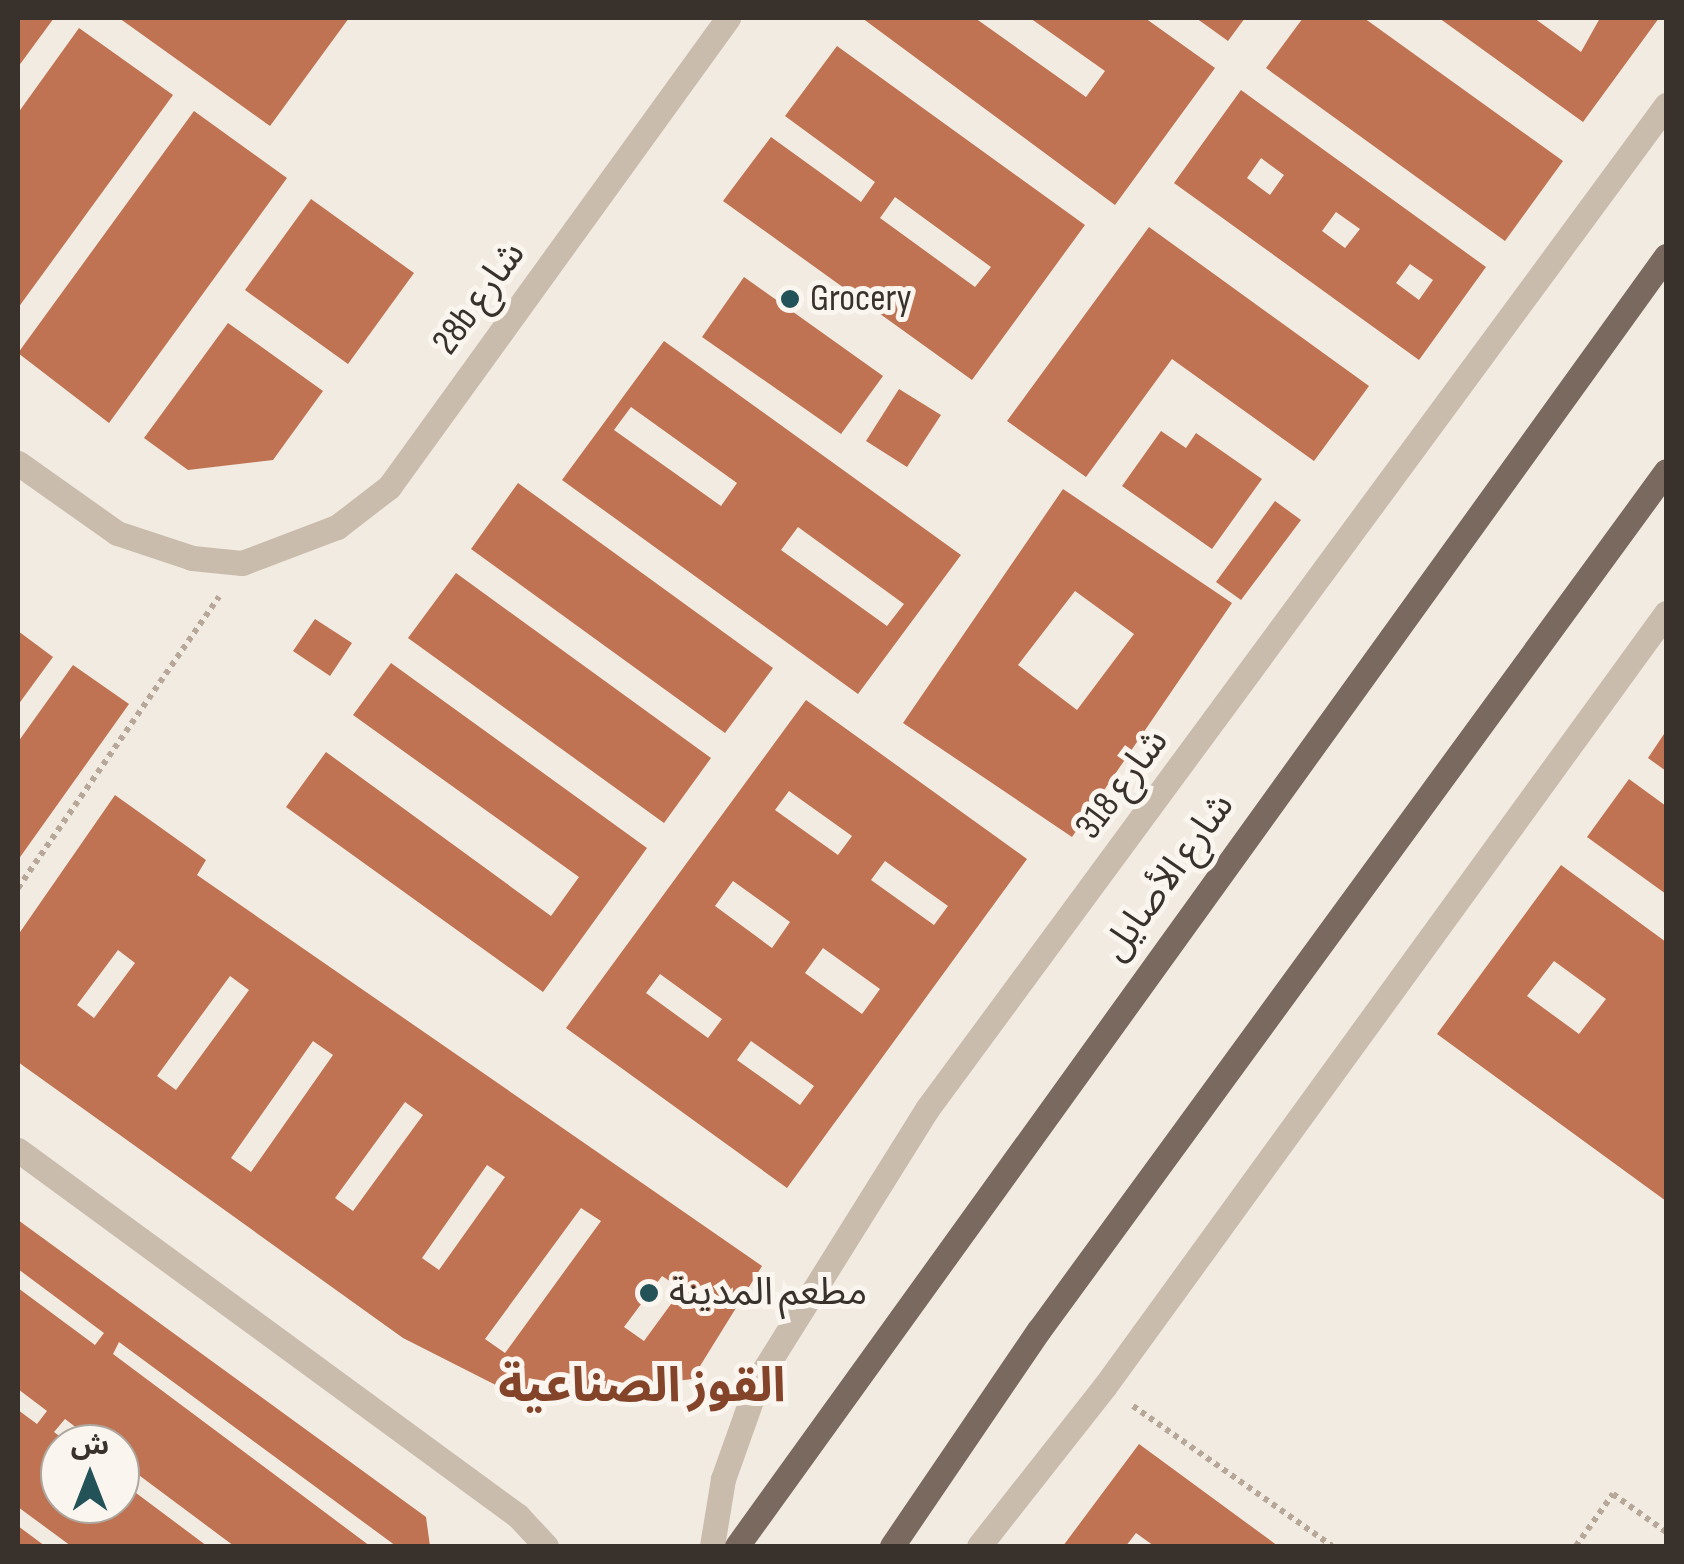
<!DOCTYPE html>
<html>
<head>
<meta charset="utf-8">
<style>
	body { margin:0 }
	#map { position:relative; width:1684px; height:1564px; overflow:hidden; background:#f2ebe1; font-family:"Sofia Sans Condensed","Noto Sans Arabic",sans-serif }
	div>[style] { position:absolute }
	.building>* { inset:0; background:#c07352 }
	.path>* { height:6px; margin-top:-3px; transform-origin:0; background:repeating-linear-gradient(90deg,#b6a798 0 5px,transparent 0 10px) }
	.minor>* { height:25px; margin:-12.5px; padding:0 12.5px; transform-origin:12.5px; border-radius:12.5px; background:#cabcad }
	.major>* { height:25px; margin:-12.5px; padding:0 12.5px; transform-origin:12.5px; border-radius:12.5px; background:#7a695e }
	.dots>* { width:28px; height:28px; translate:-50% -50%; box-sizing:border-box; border:5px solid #faf5ee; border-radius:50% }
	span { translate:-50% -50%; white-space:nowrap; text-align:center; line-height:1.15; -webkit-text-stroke:10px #faf5ee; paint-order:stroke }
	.street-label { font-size:38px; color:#39312c }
	.poi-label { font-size:38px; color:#39312c }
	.left { translate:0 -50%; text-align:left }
	.district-label { font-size:48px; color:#844429; font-weight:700 }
	.frame { position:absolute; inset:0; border:20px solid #39312c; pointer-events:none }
	.north { position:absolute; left:40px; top:1424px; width:100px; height:100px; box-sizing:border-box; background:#faf5ee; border:2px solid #ada7a0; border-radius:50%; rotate:0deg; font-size:28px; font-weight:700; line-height:40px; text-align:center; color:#39312c }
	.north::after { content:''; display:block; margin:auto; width:35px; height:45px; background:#235259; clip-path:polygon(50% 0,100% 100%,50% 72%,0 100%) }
</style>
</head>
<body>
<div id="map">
	<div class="building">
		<i style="clip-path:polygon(18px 18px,54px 18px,18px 67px)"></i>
		<i style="clip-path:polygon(119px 18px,349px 18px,270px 126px)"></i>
		<i style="clip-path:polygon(862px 18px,975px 18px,1086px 97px,1105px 71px,1030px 18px,1145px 18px,1215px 68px,1115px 205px)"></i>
		<i style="clip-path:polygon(1196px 18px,1245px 18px,1228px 41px)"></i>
		<i style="clip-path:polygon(1303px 18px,1364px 18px,1563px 161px,1505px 241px,1266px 68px)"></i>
		<i style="clip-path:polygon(1439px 18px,1534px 18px,1581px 52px,1600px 18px,1659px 18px,1583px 122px)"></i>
		<i style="clip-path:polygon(79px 28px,173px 95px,18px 308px,18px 113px)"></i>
		<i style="clip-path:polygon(evenodd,837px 46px,1085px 225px,972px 380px,723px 201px,771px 137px,861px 202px,875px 182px,785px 116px,837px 46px,895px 197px,991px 267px,975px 287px,880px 218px,895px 197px)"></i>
		<i style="clip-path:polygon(evenodd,1241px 90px,1486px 267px,1419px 360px,1174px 183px,1241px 90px,1261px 158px,1284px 175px,1270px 195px,1247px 178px,1261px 158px,1241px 90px,1336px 212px,1360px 229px,1345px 248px,1322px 231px,1336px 212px,1241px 90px,1410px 264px,1433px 280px,1419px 300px,1396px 283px,1410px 264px)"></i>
		<i style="clip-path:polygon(194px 111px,287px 178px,109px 423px,18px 353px)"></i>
		<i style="clip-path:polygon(311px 199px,414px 273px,348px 364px,245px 290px)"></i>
		<i style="clip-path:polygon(1149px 227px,1369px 386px,1314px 461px,1172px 359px,1086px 477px,1007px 421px)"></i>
		<i style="clip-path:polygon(744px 277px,883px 376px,841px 434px,702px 337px)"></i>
		<i style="clip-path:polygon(228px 323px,323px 391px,273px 460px,188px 470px,144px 438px)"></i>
		<i style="clip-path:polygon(evenodd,664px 341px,961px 555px,858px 694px,562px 480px,664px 341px,631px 407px,737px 483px,721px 506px,614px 430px,631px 407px,664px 341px,798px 527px,904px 604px,887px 626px,781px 550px,798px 527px)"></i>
		<i style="clip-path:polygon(899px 389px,941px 415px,907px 467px,866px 441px)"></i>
		<i style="clip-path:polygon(1161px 431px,1186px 448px,1196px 433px,1262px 479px,1212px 549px,1122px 486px)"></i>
		<i style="clip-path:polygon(518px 483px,773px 668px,725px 733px,471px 549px)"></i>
		<i style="clip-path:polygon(evenodd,1063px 489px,1232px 603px,1072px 837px,903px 723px,1063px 489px,1075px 591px,1134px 634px,1077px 710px,1018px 665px,1075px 591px)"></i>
		<i style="clip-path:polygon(1275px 501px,1301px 520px,1241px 600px,1216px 582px)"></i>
		<i style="clip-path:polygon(456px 573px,711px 758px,664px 823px,408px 638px)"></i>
		<i style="clip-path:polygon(315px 619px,352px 643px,330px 676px,293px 651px)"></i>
		<i style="clip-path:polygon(18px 631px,53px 657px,18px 705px)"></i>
		<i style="clip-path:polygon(391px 663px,647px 848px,543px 992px,286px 807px,326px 752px,551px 916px,579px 877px,353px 715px)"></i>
		<i style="clip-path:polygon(73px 665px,129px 704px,18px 860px,18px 742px)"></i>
		<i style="clip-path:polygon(evenodd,806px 700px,1027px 859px,787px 1188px,566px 1028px,806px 700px,789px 791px,852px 836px,838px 855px,775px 810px,789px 791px,806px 700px,885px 861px,948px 906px,934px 925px,871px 880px,885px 861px,806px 700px,733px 881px,790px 922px,772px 948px,715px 906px,733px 881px,806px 700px,823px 948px,880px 989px,862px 1014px,805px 973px,823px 948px,806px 700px,660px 974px,722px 1019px,708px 1038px,646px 993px,660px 974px,806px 700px,751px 1041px,814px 1086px,800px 1105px,737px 1060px,751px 1041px)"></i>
		<i style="clip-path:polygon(1666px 731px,1666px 771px,1648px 758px)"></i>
		<i style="clip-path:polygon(1629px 779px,1666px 806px,1666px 894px,1587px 837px)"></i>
		<i style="clip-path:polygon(evenodd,115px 795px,206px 860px,197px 875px,762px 1266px,692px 1379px,527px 1401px,403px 1338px,18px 1062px,18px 935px,115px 795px,118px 950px,135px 963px,94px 1018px,77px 1005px,118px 950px,115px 795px,230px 976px,249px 990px,176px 1090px,157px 1076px,230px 976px,115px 795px,313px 1041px,333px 1055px,251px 1172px,231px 1158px,313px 1041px,115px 795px,405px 1102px,423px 1115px,353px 1211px,335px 1198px,405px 1102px,115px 795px,487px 1165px,505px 1177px,439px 1270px,422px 1258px,487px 1165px,115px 795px,581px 1208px,601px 1221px,505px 1353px,485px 1339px,581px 1208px,115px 795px,662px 1276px,682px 1289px,644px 1341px,624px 1327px,662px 1276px)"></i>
		<i style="clip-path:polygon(evenodd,1561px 865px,1666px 942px,1666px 1201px,1437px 1034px,1561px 865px,1554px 961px,1606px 999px,1579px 1034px,1527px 996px,1554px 961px)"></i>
		<i style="clip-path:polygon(18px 1220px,426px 1517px,430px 1546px,396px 1546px,119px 1342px,113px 1354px,370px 1546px,234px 1546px,120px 1461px,120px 1444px,98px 1444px,65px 1419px,54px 1432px,70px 1444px,60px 1444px,60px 1504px,120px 1504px,120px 1481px,207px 1546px,71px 1546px,18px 1507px,18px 1410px,37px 1424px,47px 1411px,18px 1389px,18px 1288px,95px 1345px,104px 1333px,18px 1269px)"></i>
		<i style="clip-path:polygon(1139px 1444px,1278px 1546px,1154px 1546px,1136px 1533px,1126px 1546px,1063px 1546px)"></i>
		<i style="clip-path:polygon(18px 1526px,45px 1546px,18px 1546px)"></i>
	</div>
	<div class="path">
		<i style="left:18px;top:888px;width:354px;rotate:-55.4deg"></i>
		<i style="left:1133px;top:1406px;width:243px;rotate:35.1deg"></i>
		<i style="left:1576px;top:1546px;width:64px;rotate:-54.6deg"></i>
		<i style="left:1613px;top:1494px;width:65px;rotate:35.6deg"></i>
	</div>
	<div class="minor">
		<i style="left:18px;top:463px;width:121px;rotate:35.3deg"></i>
		<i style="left:117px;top:533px;width:79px;rotate:18.4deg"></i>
		<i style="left:192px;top:558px;width:50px;rotate:5.7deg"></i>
		<i style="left:242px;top:563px;width:102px;rotate:-20.8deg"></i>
		<i style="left:337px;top:527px;width:66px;rotate:-37.6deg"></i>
		<i style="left:389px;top:487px;width:579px;rotate:-54.14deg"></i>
		<i style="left:18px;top:1150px;width:620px;rotate:36.2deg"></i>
		<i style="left:518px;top:1516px;width:41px;rotate:47deg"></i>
		<i style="left:712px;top:1546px;width:68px;rotate:-80.7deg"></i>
		<i style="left:723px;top:1479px;width:107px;rotate:-70.4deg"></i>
		<i style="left:759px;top:1378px;width:317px;rotate:-58deg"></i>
		<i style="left:927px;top:1109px;width:1247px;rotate:-53.64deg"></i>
		<i style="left:979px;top:1546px;width:204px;rotate:-51.8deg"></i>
		<i style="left:1105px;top:1386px;width:955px;rotate:-54.03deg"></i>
	</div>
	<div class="major">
		<i style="left:737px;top:1546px;width:1590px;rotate:-54.24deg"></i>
		<i style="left:892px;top:1546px;width:261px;rotate:-55.8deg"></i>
		<i style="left:1039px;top:1330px;width:1063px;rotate:-53.87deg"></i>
	</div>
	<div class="dots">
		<i style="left:790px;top:299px;background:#235259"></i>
		<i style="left:649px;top:1293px;background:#235259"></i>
	</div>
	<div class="street-label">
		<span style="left:479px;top:298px;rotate:-54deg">28b شارع</span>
		<span style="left:1122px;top:784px;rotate:-53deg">شارع 318</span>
		<span style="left:1168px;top:877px;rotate:-54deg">شارع الأصايل</span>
	</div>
	<div class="poi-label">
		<span class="left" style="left:810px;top:299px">Grocery</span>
		<span class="left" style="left:669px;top:1293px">مطعم المدينة</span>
	</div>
	<div class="district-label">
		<span style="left:642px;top:1387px">القوز الصناعية</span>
	</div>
	<div class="frame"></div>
	<div class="north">ش</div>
</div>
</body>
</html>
